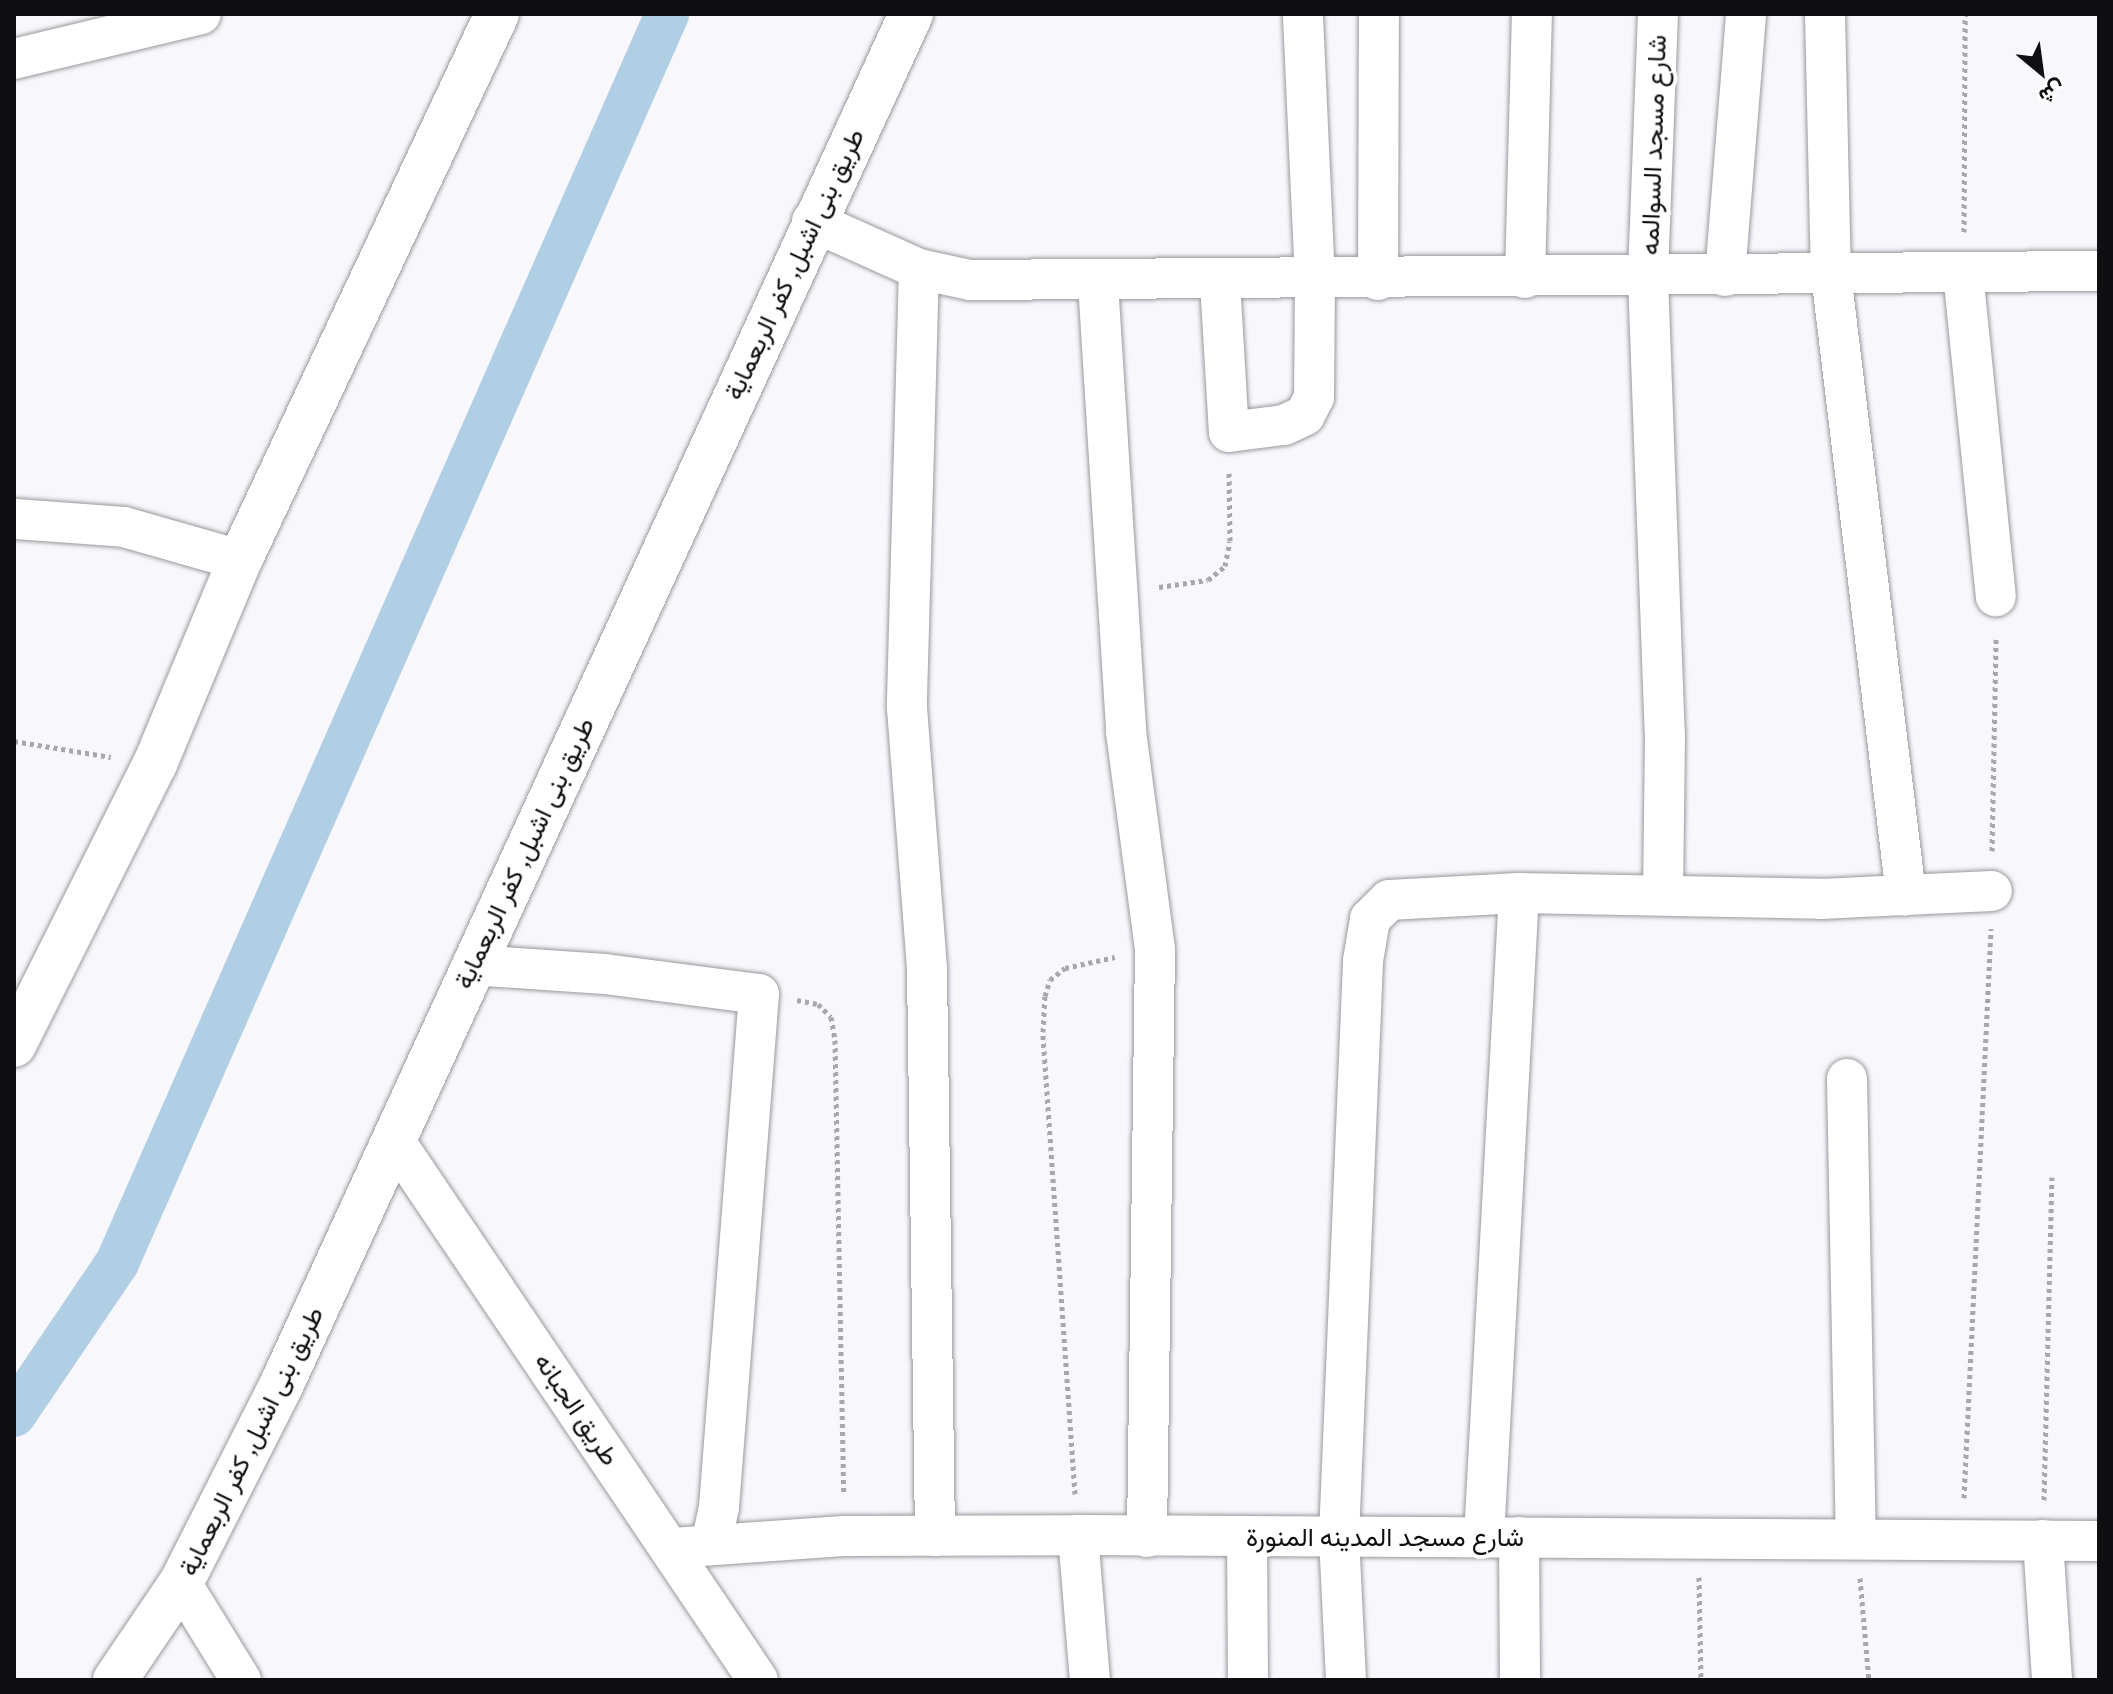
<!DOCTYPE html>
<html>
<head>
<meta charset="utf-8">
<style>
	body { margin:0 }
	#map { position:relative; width:2113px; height:1694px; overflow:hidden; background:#f8f7fc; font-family:"IBM Plex Serif",Vazirmatn,serif }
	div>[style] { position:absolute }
	.canal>* { height:44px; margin:-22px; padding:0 22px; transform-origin:22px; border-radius:22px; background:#b0cee4 }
	.path>* { height:5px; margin-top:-2.5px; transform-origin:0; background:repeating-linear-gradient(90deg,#a8a8ac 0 4px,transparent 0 8px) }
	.roads { filter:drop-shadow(0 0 2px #99999d) drop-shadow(0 0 2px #99999d) }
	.minor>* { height:40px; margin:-20px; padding:0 20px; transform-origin:20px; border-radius:20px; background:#fff }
	.tertiary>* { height:44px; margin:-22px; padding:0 22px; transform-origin:22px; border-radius:22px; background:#fff }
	span { translate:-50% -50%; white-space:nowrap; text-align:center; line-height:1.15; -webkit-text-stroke:8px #fff; paint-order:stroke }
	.street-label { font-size:26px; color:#0f0f11 }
	.frame { position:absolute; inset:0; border:16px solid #0f0f11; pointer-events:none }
	.north { position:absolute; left:2001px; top:32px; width:80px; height:80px; -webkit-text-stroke:6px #fff; paint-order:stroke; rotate:151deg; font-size:22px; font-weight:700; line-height:32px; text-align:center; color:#0f0f11 }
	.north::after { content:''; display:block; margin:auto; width:28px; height:36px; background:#0f0f11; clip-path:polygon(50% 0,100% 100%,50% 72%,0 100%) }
</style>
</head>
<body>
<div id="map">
	<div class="canal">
		<i style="left:14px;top:1415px;width:184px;rotate:-55.9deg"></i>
		<i style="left:117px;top:1263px;width:1365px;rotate:-66.23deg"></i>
	</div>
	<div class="path">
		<i style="left:1964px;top:232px;width:218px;rotate:-89.7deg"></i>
		<i style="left:1159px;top:587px;width:49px;rotate:-8.1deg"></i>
		<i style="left:1208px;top:580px;width:22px;rotate:-39deg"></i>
		<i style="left:1225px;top:566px;width:25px;rotate:-79deg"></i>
		<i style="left:1230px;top:541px;width:68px;rotate:-90.8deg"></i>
		<i style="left:14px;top:741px;width:98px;rotate:9.4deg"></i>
		<i style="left:1992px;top:851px;width:214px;rotate:-88.9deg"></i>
		<i style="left:797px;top:1000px;width:21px;rotate:11deg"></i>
		<i style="left:818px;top:1004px;width:18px;rotate:45deg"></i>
		<i style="left:831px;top:1017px;width:23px;rotate:80deg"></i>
		<i style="left:835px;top:1040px;width:455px;rotate:88.9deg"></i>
		<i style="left:1075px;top:1494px;width:463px;rotate:-94deg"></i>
		<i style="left:1043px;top:1032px;width:36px;rotate:-87deg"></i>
		<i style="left:1045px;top:996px;width:17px;rotate:-73deg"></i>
		<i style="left:1050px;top:980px;width:19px;rotate:-39deg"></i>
		<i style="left:1065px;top:968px;width:51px;rotate:-12.4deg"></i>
		<i style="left:1964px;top:1498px;width:570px;rotate:-87.28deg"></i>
		<i style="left:2044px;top:1500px;width:323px;rotate:-88.6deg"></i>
		<i style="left:1699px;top:1577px;width:103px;rotate:88.9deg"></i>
		<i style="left:1860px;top:1578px;width:102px;rotate:85deg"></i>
	</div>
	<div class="roads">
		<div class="minor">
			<i style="left:1658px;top:14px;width:263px;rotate:92.2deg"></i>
			<i style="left:1648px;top:277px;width:457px;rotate:87.9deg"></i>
			<i style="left:1665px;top:734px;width:159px;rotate:90.7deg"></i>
			<i style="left:1825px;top:14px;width:260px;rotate:88.7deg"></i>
			<i style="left:1831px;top:274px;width:626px;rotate:83.11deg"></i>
			<i style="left:14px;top:59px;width:192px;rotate:-13.5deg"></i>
			<i style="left:812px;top:221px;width:117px;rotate:24.2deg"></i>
			<i style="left:919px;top:269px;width:52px;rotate:12.2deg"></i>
			<i style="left:970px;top:280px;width:1129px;rotate:-0.46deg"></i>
			<i style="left:919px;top:269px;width:439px;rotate:91.6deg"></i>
			<i style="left:907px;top:708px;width:262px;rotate:85.6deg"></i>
			<i style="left:927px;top:969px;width:567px;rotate:89.19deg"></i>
			<i style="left:1963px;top:273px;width:325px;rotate:84.2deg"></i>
			<i style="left:1725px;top:276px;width:263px;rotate:-85.4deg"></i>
			<i style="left:1525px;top:278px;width:264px;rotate:-88.5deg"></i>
			<i style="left:1378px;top:280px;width:266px;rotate:-89.8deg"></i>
			<i style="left:1220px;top:282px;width:150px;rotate:86.6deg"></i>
			<i style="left:1229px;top:432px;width:55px;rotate:-7.3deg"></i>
			<i style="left:1284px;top:425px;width:23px;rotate:-25deg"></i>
			<i style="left:1305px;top:415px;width:20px;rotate:-63deg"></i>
			<i style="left:1314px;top:397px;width:116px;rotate:-89.5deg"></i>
			<i style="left:1315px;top:281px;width:267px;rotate:-92.6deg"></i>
			<i style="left:1098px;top:283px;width:450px;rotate:86.4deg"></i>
			<i style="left:1126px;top:732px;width:218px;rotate:82.4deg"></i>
			<i style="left:1155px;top:948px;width:589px;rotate:90.78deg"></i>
			<i style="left:16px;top:519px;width:108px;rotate:4.2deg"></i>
			<i style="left:124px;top:527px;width:121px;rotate:15.9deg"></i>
			<i style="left:472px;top:965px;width:133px;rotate:3.9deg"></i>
			<i style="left:605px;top:974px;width:155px;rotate:7.4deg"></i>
			<i style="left:759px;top:994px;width:515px;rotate:94.46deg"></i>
			<i style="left:719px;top:1507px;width:39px;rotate:102deg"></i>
			<i style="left:1847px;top:1079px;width:458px;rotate:88.9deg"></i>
			<i style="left:394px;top:1140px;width:651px;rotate:56.02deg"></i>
			<i style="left:1078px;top:1535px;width:145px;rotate:85.3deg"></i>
			<i style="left:1247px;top:1537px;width:143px;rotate:89.6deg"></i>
			<i style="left:1484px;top:1537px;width:645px;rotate:-86.89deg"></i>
			<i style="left:1519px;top:1537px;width:143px;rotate:89.6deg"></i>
			<i style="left:2043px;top:1540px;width:140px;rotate:86.3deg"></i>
			<i style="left:672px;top:1548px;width:172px;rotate:-4deg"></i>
			<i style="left:844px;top:1536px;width:234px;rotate:-0.2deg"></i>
			<i style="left:1078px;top:1535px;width:1021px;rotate:0.34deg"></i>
			<i style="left:181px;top:1583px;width:114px;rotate:58.3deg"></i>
			<i style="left:1346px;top:1680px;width:143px;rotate:-92.8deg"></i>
			<i style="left:1339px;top:1537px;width:576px;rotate:-87.61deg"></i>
			<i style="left:1363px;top:961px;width:43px;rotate:-80.5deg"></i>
			<i style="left:1370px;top:919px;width:27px;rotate:-45deg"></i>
			<i style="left:1389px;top:900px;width:130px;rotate:-3.1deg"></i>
			<i style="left:1519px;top:893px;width:302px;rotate:1.1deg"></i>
			<i style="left:1821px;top:899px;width:171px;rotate:-2.7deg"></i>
		</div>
		<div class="tertiary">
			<i style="left:14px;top:1045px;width:314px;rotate:-63.4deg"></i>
			<i style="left:155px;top:764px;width:221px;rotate:-67.4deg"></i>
			<i style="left:240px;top:560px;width:603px;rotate:-64.79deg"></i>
			<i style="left:115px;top:1680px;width:117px;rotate:-55.8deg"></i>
			<i style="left:181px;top:1583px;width:219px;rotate:-63.1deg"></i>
			<i style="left:280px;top:1388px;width:1512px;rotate:-65.33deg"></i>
		</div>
	</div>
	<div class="street-label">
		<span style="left:1653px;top:145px;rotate:-88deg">شارع مسجد السوالمه</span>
		<span style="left:794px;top:264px;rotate:-65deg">طريق بنى اشبل, كفر الربعماية</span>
		<span style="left:524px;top:853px;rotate:-65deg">طريق بنى اشبل, كفر الربعماية</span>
		<span style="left:577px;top:1409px;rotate:56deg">طريق الجبانه</span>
		<span style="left:251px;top:1441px;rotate:-64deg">طريق بنى اشبل, كفر الربعماية</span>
		<span style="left:1385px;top:1537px">شارع مسجد المدينه المنورة</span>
	</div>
	<div class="frame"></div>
	<div class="north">ش</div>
</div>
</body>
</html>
